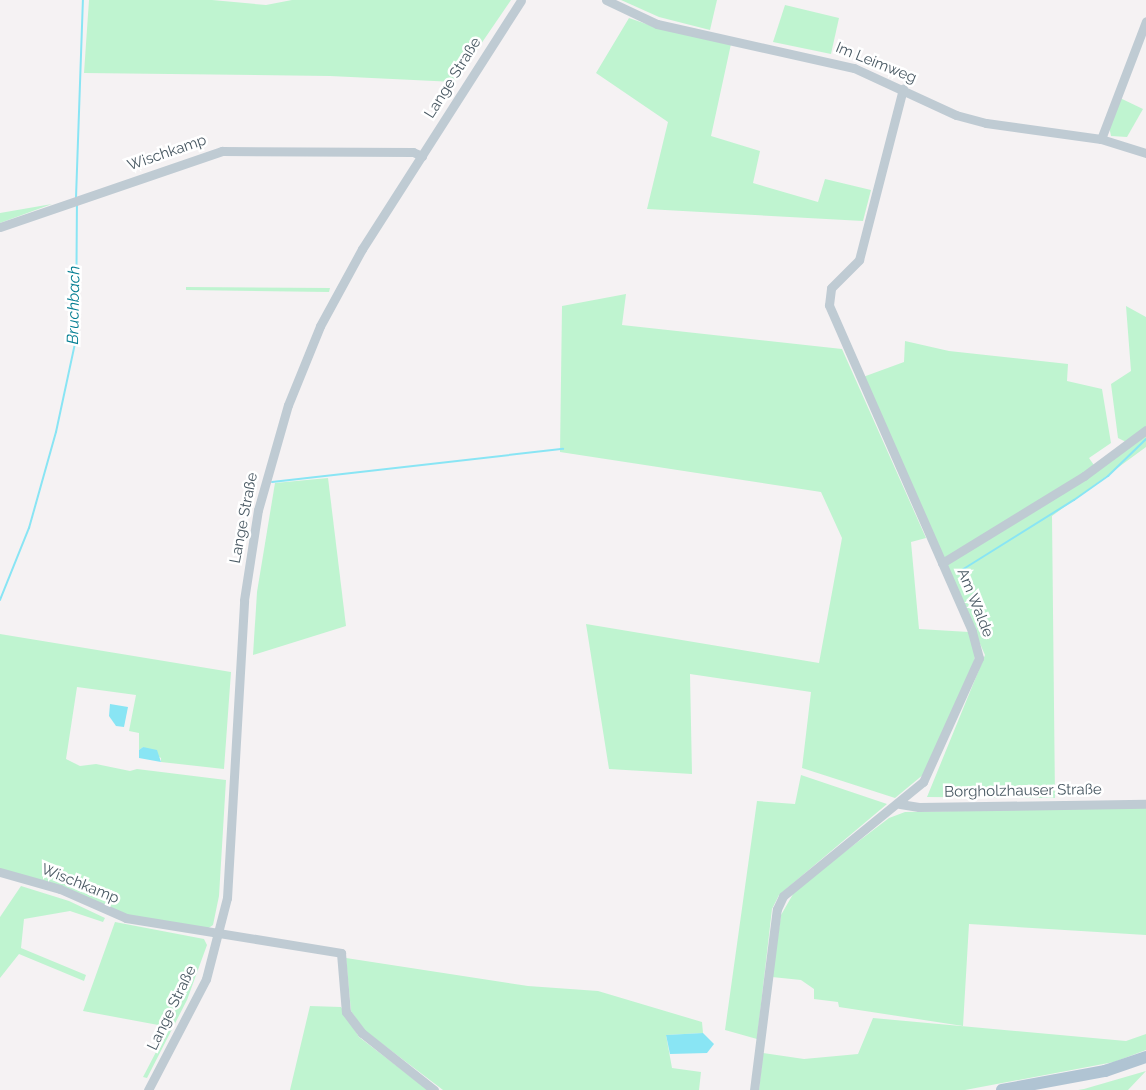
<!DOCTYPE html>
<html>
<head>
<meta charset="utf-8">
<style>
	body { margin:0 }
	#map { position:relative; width:1146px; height:1090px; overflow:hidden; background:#f5f2f3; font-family:Raleway,sans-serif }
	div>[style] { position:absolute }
	.green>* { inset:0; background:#bff4d0 }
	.water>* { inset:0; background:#89e5f4 }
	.stream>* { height:2px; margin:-1px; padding:0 1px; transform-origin:1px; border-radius:1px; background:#89e5f4 }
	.minor>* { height:9px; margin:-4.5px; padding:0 4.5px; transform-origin:4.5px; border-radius:4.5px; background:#bfcbd3 }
	.major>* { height:12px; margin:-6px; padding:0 6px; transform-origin:6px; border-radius:6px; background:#b0c4d3 }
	span { translate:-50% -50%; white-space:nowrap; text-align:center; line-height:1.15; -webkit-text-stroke:5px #fff; paint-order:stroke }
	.street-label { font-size:15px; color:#485862 }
	.water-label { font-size:16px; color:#047e92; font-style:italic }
</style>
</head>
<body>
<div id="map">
	<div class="green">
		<i style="clip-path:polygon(89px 0,212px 0,266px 5px,292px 0,511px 0,455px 82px,330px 76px,84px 73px)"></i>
		<i style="clip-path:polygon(621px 0,717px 0,710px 30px,659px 17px)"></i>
		<i style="clip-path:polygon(785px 5px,839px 18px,831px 54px,773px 42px)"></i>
		<i style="clip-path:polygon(629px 18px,658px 28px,731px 44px,711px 136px,760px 151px,753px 183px,818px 202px,825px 179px,871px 190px,863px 221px,647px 209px,668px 122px,596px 73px)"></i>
		<i style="clip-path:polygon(1120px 98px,1143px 109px,1127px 137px,1111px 136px,1109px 126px)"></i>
		<i style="clip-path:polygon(52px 204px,0 223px,0 213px)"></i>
		<i style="clip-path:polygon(186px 287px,330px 288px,329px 292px,186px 290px)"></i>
		<i style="clip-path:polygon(626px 294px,622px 325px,842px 349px,926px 538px,911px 542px,919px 629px,969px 632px,976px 651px,973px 666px,924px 774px,895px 798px,802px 768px,811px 692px,690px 674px,692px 774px,609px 769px,586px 624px,819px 663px,842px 538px,821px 492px,560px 452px,562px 306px)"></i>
		<i style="clip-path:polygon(1126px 306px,1146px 317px,1146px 426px,1126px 442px,1118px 438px,1111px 384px,1131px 371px)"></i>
		<i style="clip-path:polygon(905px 341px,949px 351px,1068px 364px,1067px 381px,1102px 389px,1111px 443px,1089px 458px,1098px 471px,1146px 435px,1146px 447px,1052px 516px,1055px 798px,927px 797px,985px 655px,863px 377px,904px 362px)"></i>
		<i style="clip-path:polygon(328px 478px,346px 626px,253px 655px,257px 592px,275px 483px)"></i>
		<i style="clip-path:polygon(0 634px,231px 672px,224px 769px,161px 762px,161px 758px,143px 747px,139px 750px,139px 733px,129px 731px,136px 695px,77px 687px,66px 759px,80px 766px,96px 764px,130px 771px,137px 769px,226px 780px,219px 896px,213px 925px,207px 929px,126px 915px,0 869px)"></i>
		<i style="clip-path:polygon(801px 775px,887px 804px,779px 895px,772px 909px,757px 1039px,725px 1030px,757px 801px,795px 804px)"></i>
		<i style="clip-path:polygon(1146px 807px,1146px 935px,969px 924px,963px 1026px,839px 1007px,838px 1002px,814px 999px,814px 989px,801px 980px,772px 977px,781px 915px,796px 889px,889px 818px,905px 812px)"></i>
		<i style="clip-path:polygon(21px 886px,69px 901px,105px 918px,103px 922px,70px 911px,24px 919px,21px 948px,86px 975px,84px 981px,19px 954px,0 978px,0 917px)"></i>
		<i style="clip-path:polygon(115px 922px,204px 939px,207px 945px,187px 1000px,147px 1078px,143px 1077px,169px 1027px,83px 1011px)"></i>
		<i style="clip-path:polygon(346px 958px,528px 986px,598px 991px,702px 1022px,703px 1033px,666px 1035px,672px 1068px,701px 1072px,699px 1090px,443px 1090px,364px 1030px,351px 1011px)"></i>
		<i style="clip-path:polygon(310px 1006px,341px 1007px,359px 1037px,428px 1090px,290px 1090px)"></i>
		<i style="clip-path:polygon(873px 1018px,1126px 1041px,1146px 1034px,1146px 1050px,1114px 1062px,965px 1090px,759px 1090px,763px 1053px,804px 1059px,858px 1054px)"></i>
		<i style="clip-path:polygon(1146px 1071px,1128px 1090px,1078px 1090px,1084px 1089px)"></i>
	</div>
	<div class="water">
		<i style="clip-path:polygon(110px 704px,128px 707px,124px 727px,116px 726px,109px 716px)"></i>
		<i style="clip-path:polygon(143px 747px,157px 750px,161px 762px,139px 758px,139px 750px)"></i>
		<i style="clip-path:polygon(703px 1033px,714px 1044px,707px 1053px,670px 1054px,666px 1035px)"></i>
	</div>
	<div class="stream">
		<i style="left:76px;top:198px;width:198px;rotate:-88deg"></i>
		<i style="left:272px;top:482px;width:293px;rotate:-6.5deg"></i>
		<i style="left:957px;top:573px;width:138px;rotate:-32deg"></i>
		<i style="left:1074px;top:500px;width:42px;rotate:-35.2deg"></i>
		<i style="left:1108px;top:476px;width:53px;rotate:-44.2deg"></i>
		<i style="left:0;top:600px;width:78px;rotate:-68.1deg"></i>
		<i style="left:29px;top:528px;width:100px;rotate:-74.3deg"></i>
		<i style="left:56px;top:432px;width:95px;rotate:-77.9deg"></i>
		<i style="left:76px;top:339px;width:135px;rotate:-89.6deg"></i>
	</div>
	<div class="minor">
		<i style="left:606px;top:0;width:56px;rotate:25.2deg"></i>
		<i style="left:657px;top:24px;width:202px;rotate:12.6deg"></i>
		<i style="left:854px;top:68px;width:112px;rotate:24.7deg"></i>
		<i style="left:956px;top:115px;width:31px;rotate:15deg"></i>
		<i style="left:986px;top:123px;width:116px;rotate:7.9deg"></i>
		<i style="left:1101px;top:139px;width:47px;rotate:17.3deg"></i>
		<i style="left:1101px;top:139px;width:126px;rotate:-69.1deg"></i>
		<i style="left:0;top:227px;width:235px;rotate:-18.9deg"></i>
		<i style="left:222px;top:151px;width:191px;rotate:0.3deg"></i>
		<i style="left:413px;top:152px;width:10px;rotate:24deg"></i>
		<i style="left:942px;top:563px;width:167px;rotate:-31.5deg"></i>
		<i style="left:1084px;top:476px;width:77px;rotate:-36.6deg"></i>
		<i style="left:900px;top:804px;width:19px;rotate:9deg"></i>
		<i style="left:919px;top:807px;width:227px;rotate:-0.8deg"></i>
		<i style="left:0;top:872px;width:62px;rotate:15.8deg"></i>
		<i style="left:60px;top:889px;width:72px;rotate:23.7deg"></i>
		<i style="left:126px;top:918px;width:218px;rotate:9.2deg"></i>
		<i style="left:341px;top:953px;width:59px;rotate:85.2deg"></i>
		<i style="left:346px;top:1012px;width:26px;rotate:53deg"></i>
		<i style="left:362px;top:1033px;width:92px;rotate:38.4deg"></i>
		<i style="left:148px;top:1090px;width:125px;rotate:-62.4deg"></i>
		<i style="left:206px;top:979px;width:84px;rotate:-75.5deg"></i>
		<i style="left:227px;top:898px;width:298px;rotate:-86.7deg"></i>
		<i style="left:244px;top:600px;width:91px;rotate:-81.2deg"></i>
		<i style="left:258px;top:510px;width:109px;rotate:-74.1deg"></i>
		<i style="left:288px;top:405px;width:85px;rotate:-67.9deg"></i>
		<i style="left:320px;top:326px;width:88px;rotate:-61.4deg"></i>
		<i style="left:362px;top:249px;width:295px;rotate:-57.4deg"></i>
		<i style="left:754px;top:1090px;width:182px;rotate:-82.8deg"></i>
		<i style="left:777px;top:909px;width:14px;rotate:-65deg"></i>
		<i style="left:783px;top:896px;width:181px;rotate:-39.2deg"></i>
		<i style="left:923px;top:782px;width:136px;rotate:-65.7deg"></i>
		<i style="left:979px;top:658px;width:28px;rotate:-105deg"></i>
		<i style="left:972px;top:631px;width:356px;rotate:-113.7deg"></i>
		<i style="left:829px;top:305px;width:17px;rotate:-83deg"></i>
		<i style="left:831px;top:288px;width:40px;rotate:-45deg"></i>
		<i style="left:859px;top:260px;width:177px;rotate:-75.6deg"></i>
	</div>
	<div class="major">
		<i style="left:1002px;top:1090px;width:105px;rotate:-10.5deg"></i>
		<i style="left:1105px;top:1071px;width:43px;rotate:-18.9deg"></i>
	</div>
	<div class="street-label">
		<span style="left:876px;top:63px;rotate:22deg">Im Leimweg</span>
		<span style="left:453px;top:78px;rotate:-58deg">Lange Straße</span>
		<span style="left:167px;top:153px;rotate:-19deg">Wischkamp</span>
		<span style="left:244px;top:518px;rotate:-79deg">Lange Straße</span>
		<span style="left:975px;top:603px;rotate:68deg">Am Walde</span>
		<span style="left:1023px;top:791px;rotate:-1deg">Borgholzhauser Straße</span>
		<span style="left:80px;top:884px;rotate:22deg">Wischkamp</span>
		<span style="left:172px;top:1008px;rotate:-64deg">Lange Straße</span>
	</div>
	<div class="water-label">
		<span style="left:74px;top:305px;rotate:-89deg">Bruchbach</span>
	</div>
</div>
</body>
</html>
